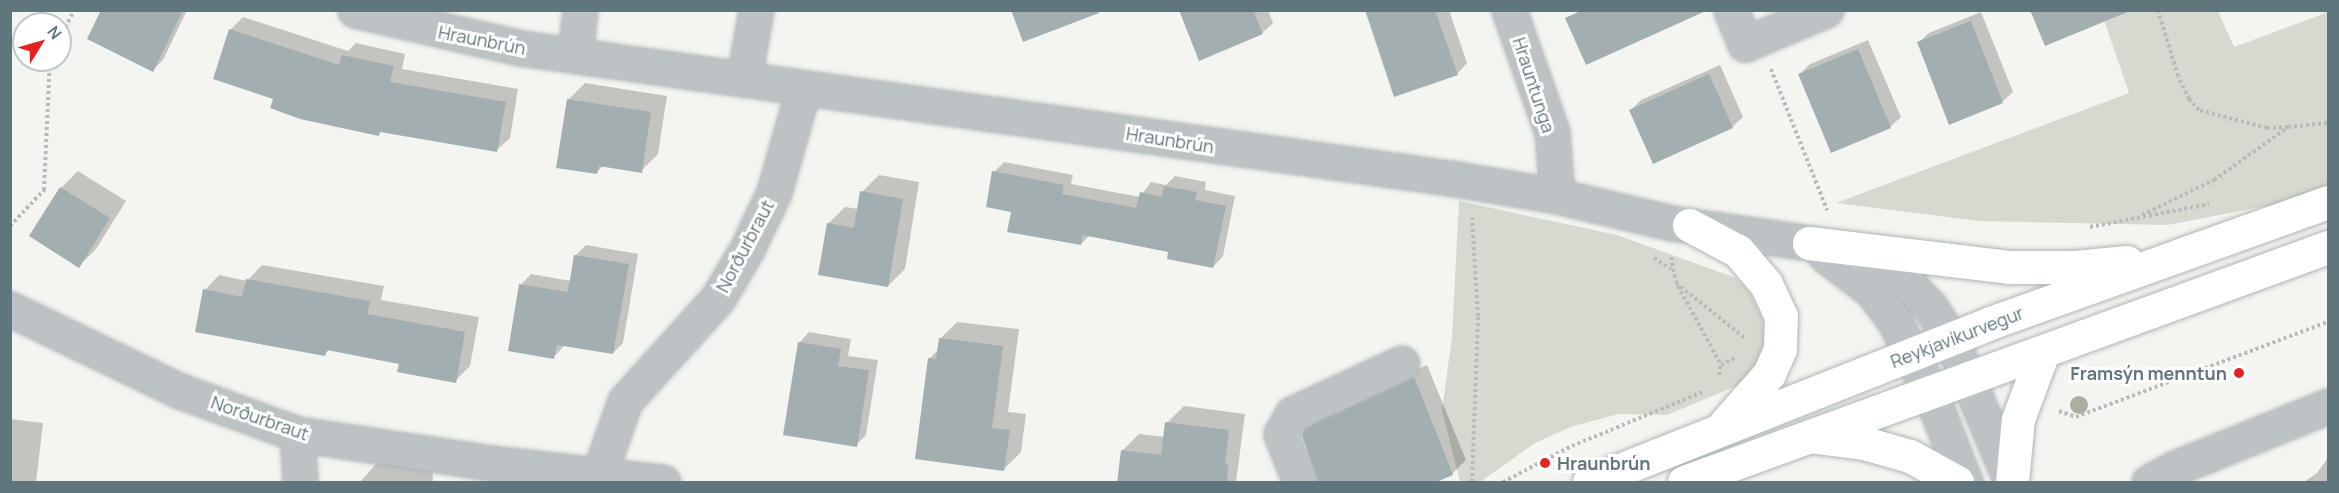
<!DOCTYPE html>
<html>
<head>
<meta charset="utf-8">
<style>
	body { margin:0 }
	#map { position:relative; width:2339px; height:493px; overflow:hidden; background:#f4f4f0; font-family:Manrope,sans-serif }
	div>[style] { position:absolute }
	.green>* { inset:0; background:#d5d9cf }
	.shadow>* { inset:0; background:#0003 }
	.building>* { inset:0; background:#a2aeb0 }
	.path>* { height:4px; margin-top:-2px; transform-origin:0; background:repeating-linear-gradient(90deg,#b7bbbc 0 3px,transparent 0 6px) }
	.roads { filter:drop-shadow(0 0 2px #aeb5b7) drop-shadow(0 0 2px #aeb5b7) }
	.minor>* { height:33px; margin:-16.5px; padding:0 16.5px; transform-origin:16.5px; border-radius:16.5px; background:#bdc3c5 }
	.major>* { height:33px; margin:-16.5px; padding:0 16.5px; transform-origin:16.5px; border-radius:16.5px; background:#fff }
	.trees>* { width:18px; height:18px; margin:-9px; border-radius:50%; background:#a9b0a2 }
	.dots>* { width:16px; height:16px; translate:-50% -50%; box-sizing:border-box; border:3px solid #fff; border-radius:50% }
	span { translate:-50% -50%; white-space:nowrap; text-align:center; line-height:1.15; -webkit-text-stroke:6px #fff; paint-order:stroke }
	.street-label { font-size:18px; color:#5f767c }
	.poi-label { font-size:18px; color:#5f767c; font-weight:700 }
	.right { translate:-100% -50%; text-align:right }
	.left { translate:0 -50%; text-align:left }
	.frame { position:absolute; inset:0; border:12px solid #5f767c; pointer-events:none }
	.north { position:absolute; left:12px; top:12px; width:60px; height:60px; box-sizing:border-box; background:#fff; border:2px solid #bfc8cb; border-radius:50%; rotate:53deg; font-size:16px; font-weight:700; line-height:24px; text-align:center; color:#5f767c }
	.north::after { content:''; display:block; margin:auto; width:21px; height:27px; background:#e32321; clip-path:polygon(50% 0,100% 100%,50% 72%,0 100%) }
</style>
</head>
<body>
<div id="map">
	<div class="green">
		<i style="clip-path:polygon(2101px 11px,2218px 11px,2234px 47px,2328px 12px,2328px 187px,2293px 201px,2167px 225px,1979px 221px,1836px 203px,2129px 93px)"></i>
		<i style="clip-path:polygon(1459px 201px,1617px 235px,1736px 278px,1750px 293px,1762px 317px,1766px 337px,1757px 368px,1741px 384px,1667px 415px,1619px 414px,1573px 426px,1535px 443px,1480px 482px,1460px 482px,1442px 410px,1452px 337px)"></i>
	</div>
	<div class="shadow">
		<i style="clip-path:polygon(102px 10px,187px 10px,163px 60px,153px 70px)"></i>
		<i style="clip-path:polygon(1183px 10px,1268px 10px,1273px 23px,1262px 33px)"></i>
		<i style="clip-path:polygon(1372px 10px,1449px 10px,1467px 63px,1457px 74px)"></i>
		<i style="clip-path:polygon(1981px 12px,2013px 92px,2002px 102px,1918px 43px,1929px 33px)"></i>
		<i style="clip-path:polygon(243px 17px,348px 51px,356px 43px,405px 54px,402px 69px,518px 89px,510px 138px,497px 150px,382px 131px,378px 134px,275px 98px,230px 30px)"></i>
		<i style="clip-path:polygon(1868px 40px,1901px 117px,1890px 127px,1800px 74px,1810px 64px)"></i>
		<i style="clip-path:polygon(1720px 65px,1743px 117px,1732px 127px,1631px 110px,1641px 100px)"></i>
		<i style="clip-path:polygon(585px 83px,667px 96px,658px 154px,641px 171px,604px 165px,597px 172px,568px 100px)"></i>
		<i style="clip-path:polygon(1004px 162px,1073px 175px,1071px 184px,1140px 197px,1151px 182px,1166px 185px,1175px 176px,1206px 182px,1205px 190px,1235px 196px,1223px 256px,1213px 267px,1170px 251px,1090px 235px,1081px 244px,1013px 210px,994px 172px)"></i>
		<i style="clip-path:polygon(78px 171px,126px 201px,96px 249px,79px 266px,61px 188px)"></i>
		<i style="clip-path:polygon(879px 175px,919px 182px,905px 269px,888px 286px,828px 224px,845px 207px,859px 209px,862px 192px)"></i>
		<i style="clip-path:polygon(586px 245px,638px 254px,623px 343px,613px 353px,565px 345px,554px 357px,521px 285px,531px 274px,571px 281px,575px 256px)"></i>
		<i style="clip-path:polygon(262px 265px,384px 286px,381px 300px,479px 317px,470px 366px,455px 381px,401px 363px,330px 349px,325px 354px,205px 290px,219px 275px,247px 281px)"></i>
		<i style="clip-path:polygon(957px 322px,1019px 329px,1008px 412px,1026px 414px,1021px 452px,1004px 469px,929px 359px,939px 349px,940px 339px)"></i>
		<i style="clip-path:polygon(809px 332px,851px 339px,848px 356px,878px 360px,866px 435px,856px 445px,799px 343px)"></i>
		<i style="clip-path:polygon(1427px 365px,1466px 460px,1452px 474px,1430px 482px,1307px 429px,1321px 415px)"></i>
		<i style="clip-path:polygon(1184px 406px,1245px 414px,1236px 482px,1118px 482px,1122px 451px,1139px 434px,1165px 437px,1167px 423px)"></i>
		<i style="clip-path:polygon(10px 419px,43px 423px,36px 482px,10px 482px)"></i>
		<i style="clip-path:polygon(2328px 458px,2328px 482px,2304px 482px,2317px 473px)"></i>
		<i style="clip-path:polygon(432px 461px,433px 482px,360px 482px,377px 463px)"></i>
	</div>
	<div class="building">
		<i style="clip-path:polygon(101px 10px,183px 10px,153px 72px,87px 39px)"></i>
		<i style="clip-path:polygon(1011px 10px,1099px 10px,1099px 13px,1023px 42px)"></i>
		<i style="clip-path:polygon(1179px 10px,1253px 10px,1263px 34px,1199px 61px)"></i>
		<i style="clip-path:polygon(1365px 10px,1435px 10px,1458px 75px,1394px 97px)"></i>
		<i style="clip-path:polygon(1583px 10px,1708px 10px,1586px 65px,1565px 18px)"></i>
		<i style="clip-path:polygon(2030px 10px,2130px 10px,2130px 11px,2045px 46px)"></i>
		<i style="clip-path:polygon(1971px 21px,2003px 103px,1949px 125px,1917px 42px)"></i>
		<i style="clip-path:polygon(229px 29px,339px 65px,342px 55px,394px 66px,390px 82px,506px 102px,497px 152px,380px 132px,379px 136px,300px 119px,270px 108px,273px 99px,213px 79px)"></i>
		<i style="clip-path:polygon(1858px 49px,1891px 128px,1831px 153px,1798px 74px)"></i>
		<i style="clip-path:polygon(1709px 74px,1733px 128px,1653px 164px,1629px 110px)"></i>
		<i style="clip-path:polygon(567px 99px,651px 112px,642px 173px,599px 166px,597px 174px,556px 168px)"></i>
		<i style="clip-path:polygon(992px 171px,1064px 185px,1062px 194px,1136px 208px,1140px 192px,1162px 197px,1164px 186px,1197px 192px,1195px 200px,1226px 206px,1213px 268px,1167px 259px,1168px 252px,1083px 235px,1081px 245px,1007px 232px,1011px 212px,986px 207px)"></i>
		<i style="clip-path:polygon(60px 187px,110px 218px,79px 268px,29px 236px)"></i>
		<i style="clip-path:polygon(860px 191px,903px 199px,888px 287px,818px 275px,827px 223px,854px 228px)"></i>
		<i style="clip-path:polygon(574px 255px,629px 264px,613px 354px,557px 345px,554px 359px,508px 351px,519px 284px,568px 292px)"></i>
		<i style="clip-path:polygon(246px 279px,370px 301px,367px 314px,465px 332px,456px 383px,397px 372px,399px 364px,327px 350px,325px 356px,195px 332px,203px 289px,242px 297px)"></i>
		<i style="clip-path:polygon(939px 338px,1003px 346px,992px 428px,1010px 430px,1004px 471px,915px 459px,928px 358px,936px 359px)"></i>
		<i style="clip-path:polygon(798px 342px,841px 349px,838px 366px,869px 370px,857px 447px,783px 435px)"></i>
		<i style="clip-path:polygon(1414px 377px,1453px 475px,1434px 483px,1318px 483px,1302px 435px,1305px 428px)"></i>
		<i style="clip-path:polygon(1165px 422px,1229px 430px,1225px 464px,1228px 464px,1227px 483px,1117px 483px,1121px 450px,1161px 455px)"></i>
	</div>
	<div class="path">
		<i style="left:60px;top:38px;width:31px;rotate:-63deg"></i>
		<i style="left:1771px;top:69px;width:152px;rotate:68.3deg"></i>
		<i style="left:2288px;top:127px;width:40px;rotate:-5.7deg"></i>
		<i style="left:2142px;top:215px;width:80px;rotate:-25.9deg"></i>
		<i style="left:2214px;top:180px;width:91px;rotate:-35.6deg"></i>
		<i style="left:2288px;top:127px;width:21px;rotate:177deg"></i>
		<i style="left:2267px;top:128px;width:70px;rotate:-165.2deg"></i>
		<i style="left:2199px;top:110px;width:15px;rotate:-132deg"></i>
		<i style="left:2189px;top:99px;width:25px;rotate:-116deg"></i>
		<i style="left:2178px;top:76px;width:69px;rotate:-106.9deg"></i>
		<i style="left:10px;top:226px;width:50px;rotate:-46.6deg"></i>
		<i style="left:44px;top:190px;width:130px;rotate:-87.4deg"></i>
		<i style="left:2090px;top:227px;width:121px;rotate:-10.9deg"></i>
		<i style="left:1671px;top:257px;width:26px;rotate:79deg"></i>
		<i style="left:1676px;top:283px;width:88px;rotate:38.6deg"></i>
		<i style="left:1654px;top:258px;width:20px;rotate:33deg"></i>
		<i style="left:1678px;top:286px;width:90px;rotate:61.4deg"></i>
		<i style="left:1719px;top:375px;width:10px;rotate:-79deg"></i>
		<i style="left:1721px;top:365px;width:15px;rotate:-28deg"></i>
		<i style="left:2059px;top:411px;width:18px;rotate:19deg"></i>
		<i style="left:2076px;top:417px;width:269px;rotate:-20.7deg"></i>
		<i style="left:1472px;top:482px;width:166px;rotate:-87.9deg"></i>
		<i style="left:1478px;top:316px;width:98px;rotate:-93.5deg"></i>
		<i style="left:1503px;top:482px;width:78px;rotate:-27.6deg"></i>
		<i style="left:1572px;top:446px;width:144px;rotate:-22.5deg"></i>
	</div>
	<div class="roads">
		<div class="minor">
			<i style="left:355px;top:10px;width:170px;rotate:12.9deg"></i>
			<i style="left:521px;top:48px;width:938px;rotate:7.97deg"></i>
			<i style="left:1450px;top:178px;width:109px;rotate:9.5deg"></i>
			<i style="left:1557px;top:196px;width:117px;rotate:13.3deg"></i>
			<i style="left:1671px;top:223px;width:139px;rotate:8.2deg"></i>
			<i style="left:1809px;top:243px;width:73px;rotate:16.7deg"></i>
			<i style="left:1879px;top:264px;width:35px;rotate:35deg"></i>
			<i style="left:1908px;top:284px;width:32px;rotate:46deg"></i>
			<i style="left:1930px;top:307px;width:38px;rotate:57deg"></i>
			<i style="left:1951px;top:339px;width:155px;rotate:67.2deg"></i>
			<i style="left:1509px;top:10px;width:129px;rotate:70.6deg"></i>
			<i style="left:1552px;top:132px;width:64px;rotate:85.5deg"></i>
			<i style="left:1731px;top:10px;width:37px;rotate:68deg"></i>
			<i style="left:1745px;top:44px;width:88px;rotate:-22.8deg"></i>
			<i style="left:575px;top:55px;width:45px;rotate:-83.7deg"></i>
			<i style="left:744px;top:78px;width:69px;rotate:-80deg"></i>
			<i style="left:1825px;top:255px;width:59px;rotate:37.5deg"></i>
			<i style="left:1872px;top:291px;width:39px;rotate:53deg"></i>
			<i style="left:1895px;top:322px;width:78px;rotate:63.4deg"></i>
			<i style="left:1930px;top:392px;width:97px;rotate:68.7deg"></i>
			<i style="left:10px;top:309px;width:189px;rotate:25.8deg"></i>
			<i style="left:180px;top:391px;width:125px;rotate:20.2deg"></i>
			<i style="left:297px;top:434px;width:195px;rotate:8.5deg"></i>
			<i style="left:490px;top:463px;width:174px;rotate:6.3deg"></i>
			<i style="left:297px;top:434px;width:48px;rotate:86.4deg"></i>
			<i style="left:599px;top:474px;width:77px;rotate:-70.4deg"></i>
			<i style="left:625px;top:401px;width:139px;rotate:-47.9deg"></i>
			<i style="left:718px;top:298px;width:57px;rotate:-59.4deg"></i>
			<i style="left:747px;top:249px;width:63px;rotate:-64.7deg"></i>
			<i style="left:774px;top:192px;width:106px;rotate:-74.1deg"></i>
			<i style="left:1300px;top:482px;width:52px;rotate:-111.6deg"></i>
			<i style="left:1281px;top:434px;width:23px;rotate:-61deg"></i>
			<i style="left:1292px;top:414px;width:121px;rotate:-24.9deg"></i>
			<i style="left:2149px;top:482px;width:30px;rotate:-28deg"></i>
			<i style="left:2175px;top:468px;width:165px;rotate:-22.1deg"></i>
		</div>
		<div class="major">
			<i style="left:1689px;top:225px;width:55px;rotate:28deg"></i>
			<i style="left:1738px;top:251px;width:43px;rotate:49.7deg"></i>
			<i style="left:1766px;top:284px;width:35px;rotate:65deg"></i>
			<i style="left:1781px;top:316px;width:33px;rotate:92deg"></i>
			<i style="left:1780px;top:349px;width:27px;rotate:114deg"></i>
			<i style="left:1769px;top:374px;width:68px;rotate:131.4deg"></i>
			<i style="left:1809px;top:243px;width:201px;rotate:6.8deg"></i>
			<i style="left:2009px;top:267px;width:66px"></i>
			<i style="left:2075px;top:267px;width:52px;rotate:-5.5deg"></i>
			<i style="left:1816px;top:437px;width:48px;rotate:7.1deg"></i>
			<i style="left:1864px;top:443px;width:48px;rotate:15.8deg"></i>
			<i style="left:1910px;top:456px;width:54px;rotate:29deg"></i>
			<i style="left:1589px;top:482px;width:431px;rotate:-21.6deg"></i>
			<i style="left:1990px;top:323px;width:359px;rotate:-19.7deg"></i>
			<i style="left:1684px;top:482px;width:686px;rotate:-20.05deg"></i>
			<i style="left:2012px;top:482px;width:63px;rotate:-84.6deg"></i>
			<i style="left:2018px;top:419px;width:72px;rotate:-69.5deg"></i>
		</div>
	</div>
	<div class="trees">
		<i style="left:2079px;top:405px"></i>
	</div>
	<div class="dots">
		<i style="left:2239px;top:373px;background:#e32321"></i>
		<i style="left:1545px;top:463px;background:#e32321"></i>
	</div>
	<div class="street-label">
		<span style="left:482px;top:40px;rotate:11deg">Hraunbrún</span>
		<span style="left:1534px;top:85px;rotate:72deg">Hrauntunga</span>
		<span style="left:1170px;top:140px;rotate:9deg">Hraunbrún</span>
		<span style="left:745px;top:246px;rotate:-62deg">Norðurbraut</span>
		<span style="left:1957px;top:337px;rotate:-21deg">Reykjavíkurvegur</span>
		<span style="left:260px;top:418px;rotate:19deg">Norðurbraut</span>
	</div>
	<div class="poi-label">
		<span class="right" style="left:2227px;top:373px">Framsýn menntun</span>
		<span class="left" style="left:1557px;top:463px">Hraunbrún</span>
	</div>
	<div class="frame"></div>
	<div class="north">N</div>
</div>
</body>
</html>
